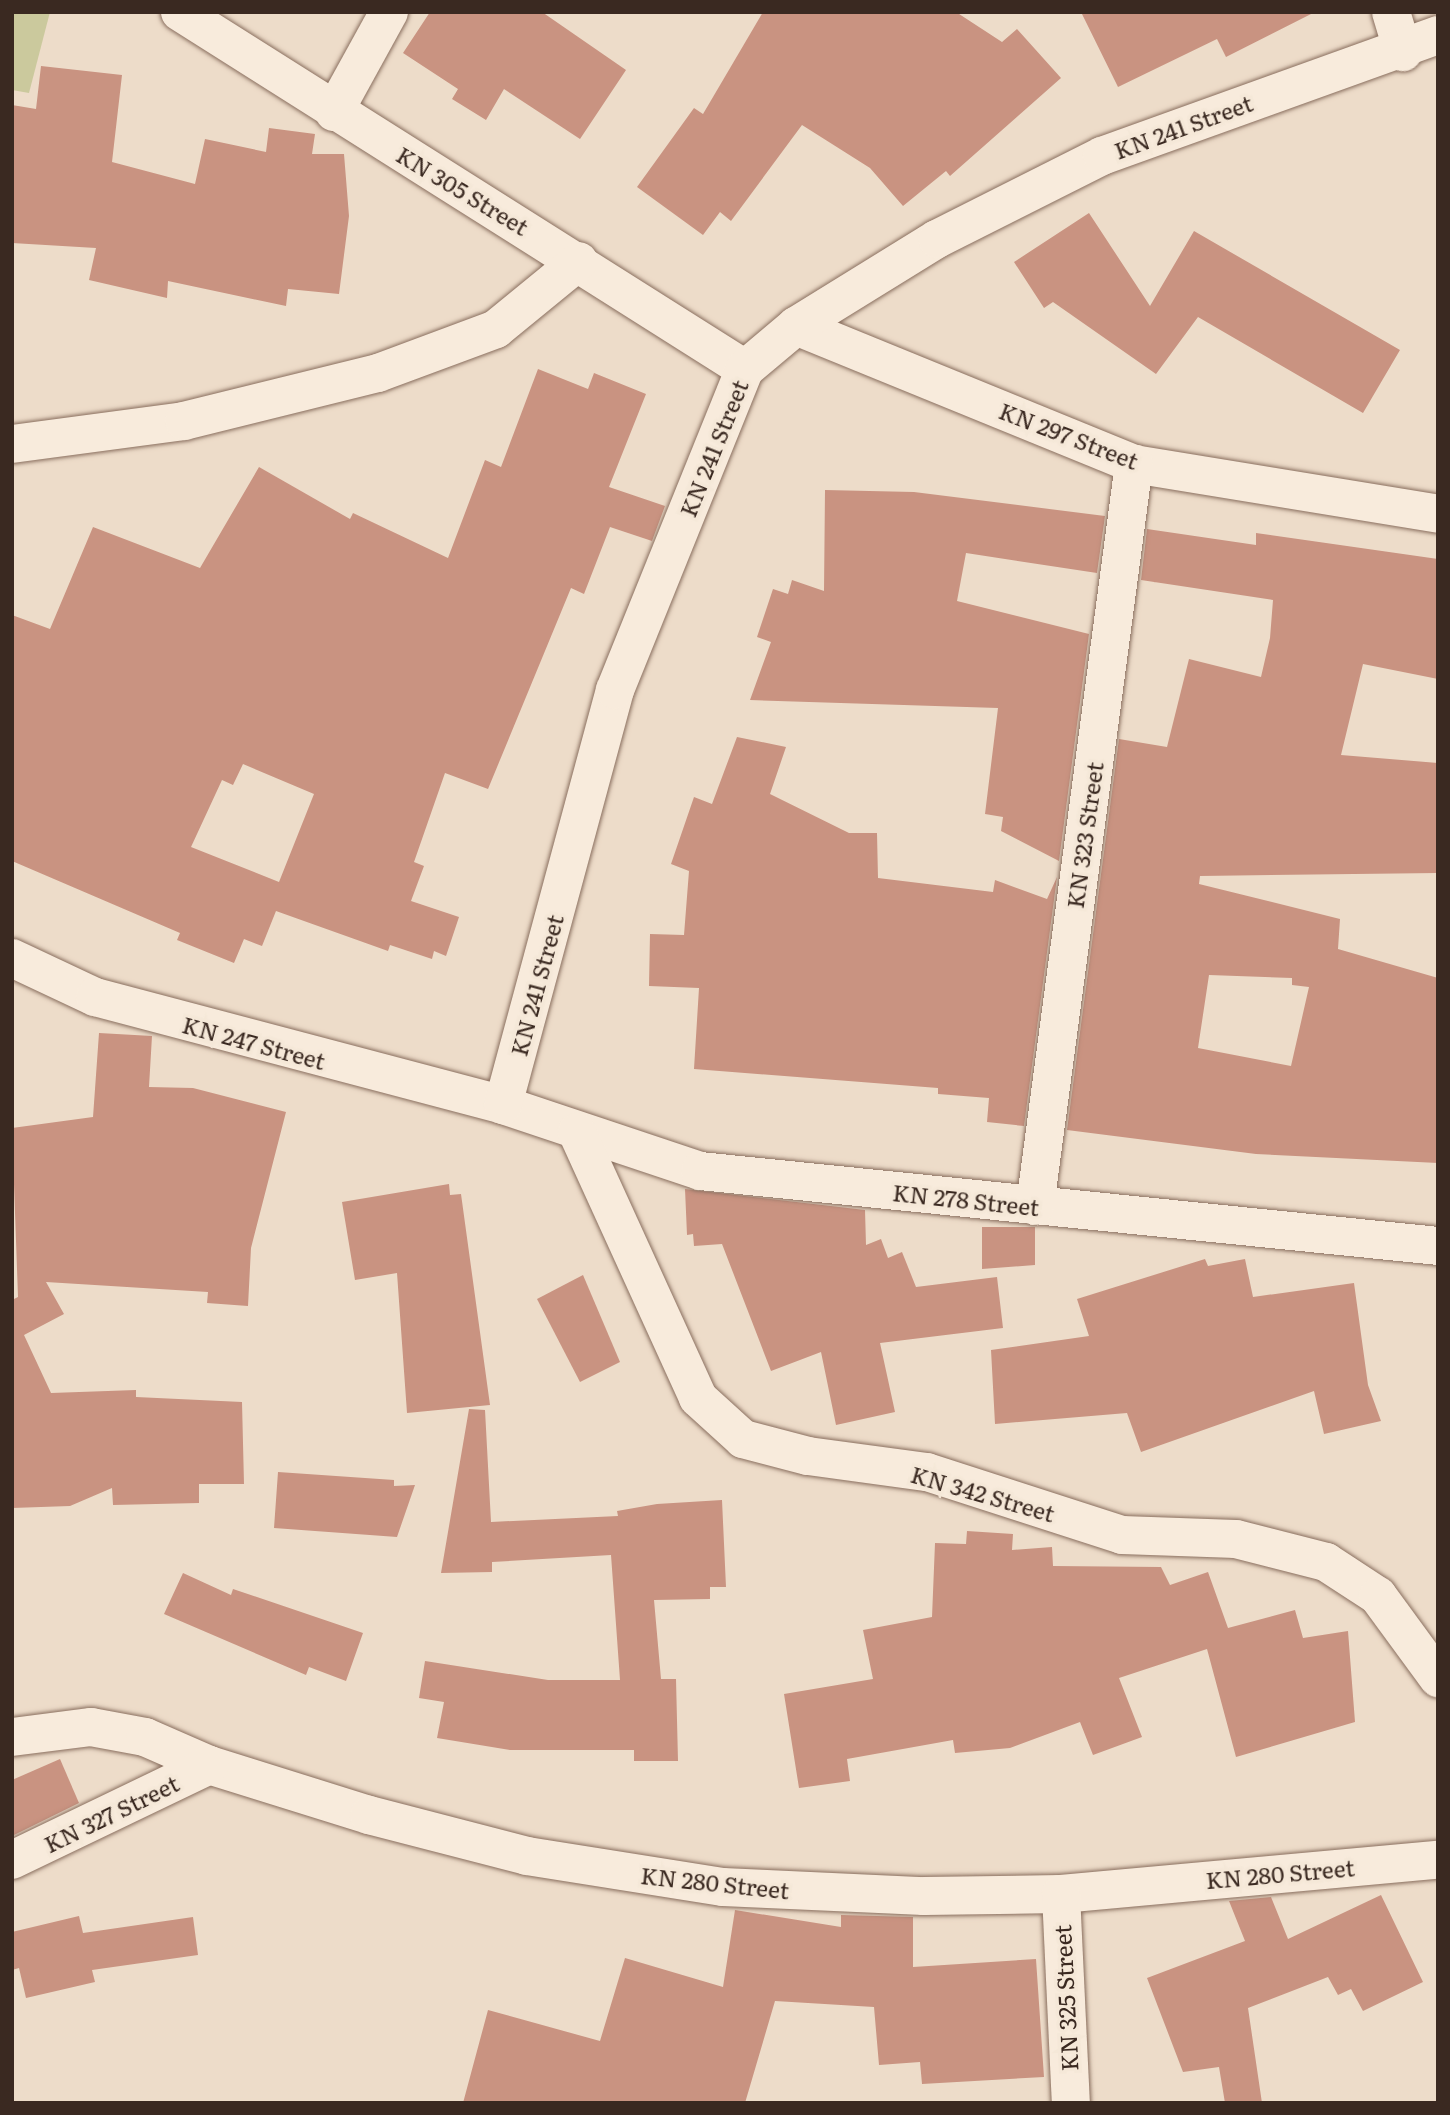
<!DOCTYPE html>
<html>
<head>
<meta charset="utf-8">
<style>
	body { margin:0 }
	#map { position:relative; width:1450px; height:2115px; overflow:hidden; background:#eddcc9; font-family:Literata,serif }
	div>[style] { position:absolute }
	.green>* { inset:0; background:#cbc99d }
	.building>* { inset:0; background:#c99381 }
	.roads { filter:drop-shadow(0 0 2px #896e5e) drop-shadow(0 0 2px #896e5e) }
	.minor>* { height:38px; margin:-19px; padding:0 19px; transform-origin:19px; border-radius:19px; background:#f8ebdc }
	span { translate:-50% -50%; white-space:nowrap; text-align:center; line-height:1.15; -webkit-text-stroke:7px #f5e8d8; paint-order:stroke }
	.street-label { font-size:23px; color:#3a2921 }
	.frame { position:absolute; inset:0; border:14px solid #3a2921; pointer-events:none }
</style>
</head>
<body>
<div id="map">
	<div class="green">
		<i style="clip-path:polygon(12px 12px,50px 12px,29px 93px,12px 90px)"></i>
	</div>
	<div class="building">
		<i style="clip-path:polygon(430px 12px,542px 12px,626px 70px,580px 139px,504px 89px,486px 120px,452px 99px,458px 89px,403px 53px)"></i>
		<i style="clip-path:polygon(763px 12px,956px 12px,1002px 42px,1017px 29px,1061px 78px,950px 176px,946px 171px,903px 206px,870px 168px,802px 125px,731px 221px,720px 212px,703px 235px,637px 187px,694px 108px,703px 114px)"></i>
		<i style="clip-path:polygon(1081px 12px,1315px 12px,1226px 57px,1217px 39px,1118px 87px)"></i>
		<i style="clip-path:polygon(41px 66px,122px 75px,112px 162px,195px 184px,205px 139px,266px 152px,269px 128px,315px 134px,312px 154px,344px 154px,349px 216px,339px 294px,288px 289px,286px 306px,168px 281px,167px 298px,89px 280px,96px 248px,12px 243px,12px 105px,36px 109px)"></i>
		<i style="clip-path:polygon(1089px 213px,1150px 306px,1194px 231px,1400px 350px,1363px 413px,1198px 317px,1156px 374px,1053px 302px,1044px 308px,1014px 262px)"></i>
		<i style="clip-path:polygon(evenodd,538px 369px,588px 389px,594px 373px,646px 394px,609px 487px,665px 506px,652px 541px,610px 527px,584px 594px,571px 588px,488px 789px,445px 773px,414px 862px,424px 866px,411px 901px,459px 917px,446px 956px,434px 951px,432px 959px,390px 945px,388px 951px,276px 911px,262px 946px,244px 939px,234px 963px,177px 940px,180px 933px,12px 861px,12px 615px,50px 629px,93px 527px,200px 568px,259px 467px,350px 519px,353px 513px,448px 558px,485px 460px,501px 467px,538px 369px,243px 764px,314px 794px,279px 882px,191px 847px,222px 780px,233px 785px,243px 764px)"></i>
		<i style="clip-path:polygon(825px 490px,914px 492px,1105px 516px,1097px 573px,966px 553px,957px 601px,1089px 634px,1059px 861px,1001px 831px,1003px 817px,985px 814px,998px 708px,750px 700px,771px 642px,757px 637px,773px 589px,788px 594px,792px 580px,824px 591px)"></i>
		<i style="clip-path:polygon(evenodd,1147px 529px,1256px 545px,1256px 533px,1438px 559px,1438px 679px,1363px 664px,1341px 755px,1438px 763px,1438px 873px,1200px 876px,1199px 884px,1340px 919px,1338px 949px,1438px 978px,1438px 1163px,1256px 1154px,1067px 1130px,1119px 739px,1167px 747px,1189px 659px,1261px 677px,1270px 638px,1273px 600px,1141px 580px,1147px 529px,1209px 975px,1292px 978px,1292px 985px,1309px 987px,1291px 1066px,1198px 1048px,1209px 975px)"></i>
		<i style="clip-path:polygon(737px 737px,786px 747px,770px 794px,849px 833px,877px 833px,878px 878px,993px 892px,995px 880px,1047px 899px,1057px 877px,1024px 1126px,987px 1122px,989px 1098px,938px 1094px,938px 1088px,694px 1069px,699px 988px,649px 986px,650px 934px,684px 935px,689px 871px,671px 864px,694px 797px,712px 804px)"></i>
		<i style="clip-path:polygon(99px 1033px,152px 1036px,149px 1087px,193px 1088px,286px 1112px,251px 1248px,248px 1306px,207px 1303px,208px 1292px,46px 1282px,64px 1314px,24px 1335px,51px 1393px,136px 1390px,136px 1397px,242px 1402px,244px 1484px,199px 1484px,199px 1503px,113px 1505px,112px 1488px,70px 1506px,12px 1508px,12px 1300px,18px 1297px,12px 1128px,93px 1117px)"></i>
		<i style="clip-path:polygon(449px 1184px,450px 1195px,461px 1194px,490px 1405px,407px 1413px,397px 1273px,355px 1280px,342px 1202px)"></i>
		<i style="clip-path:polygon(685px 1189px,865px 1210px,866px 1245px,881px 1239px,888px 1258px,902px 1252px,916px 1287px,997px 1277px,1003px 1328px,880px 1343px,895px 1412px,836px 1425px,821px 1352px,771px 1371px,722px 1244px,694px 1246px,693px 1234px,687px 1235px)"></i>
		<i style="clip-path:polygon(982px 1227px,1035px 1227px,1035px 1265px,982px 1269px)"></i>
		<i style="clip-path:polygon(1205px 1259px,1208px 1266px,1245px 1259px,1253px 1297px,1354px 1283px,1368px 1385px,1381px 1421px,1324px 1434px,1314px 1391px,1141px 1452px,1127px 1413px,995px 1424px,991px 1350px,1089px 1336px,1077px 1299px)"></i>
		<i style="clip-path:polygon(583px 1275px,620px 1362px,580px 1382px,537px 1299px)"></i>
		<i style="clip-path:polygon(469px 1409px,485px 1410px,491px 1522px,618px 1516px,617px 1511px,657px 1504px,722px 1500px,726px 1587px,710px 1587px,710px 1599px,654px 1600px,661px 1679px,676px 1679px,678px 1761px,634px 1761px,634px 1750px,510px 1750px,437px 1738px,444px 1702px,419px 1698px,425px 1661px,548px 1680px,620px 1680px,611px 1555px,492px 1562px,492px 1572px,441px 1573px)"></i>
		<i style="clip-path:polygon(278px 1472px,394px 1480px,394px 1486px,415px 1485px,397px 1537px,274px 1528px)"></i>
		<i style="clip-path:polygon(967px 1531px,1013px 1534px,1012px 1550px,1052px 1547px,1053px 1566px,1161px 1567px,1170px 1585px,1208px 1572px,1228px 1628px,1295px 1610px,1303px 1638px,1348px 1631px,1355px 1722px,1236px 1757px,1207px 1649px,1119px 1678px,1142px 1737px,1093px 1755px,1080px 1722px,1010px 1748px,955px 1753px,953px 1740px,847px 1759px,850px 1781px,799px 1788px,784px 1694px,873px 1679px,863px 1630px,932px 1617px,935px 1543px,966px 1544px)"></i>
		<i style="clip-path:polygon(183px 1573px,231px 1595px,233px 1589px,363px 1633px,346px 1681px,309px 1667px,306px 1675px,164px 1614px)"></i>
		<i style="clip-path:polygon(60px 1759px,79px 1803px,12px 1836px,12px 1780px)"></i>
		<i style="clip-path:polygon(1381px 1895px,1423px 1982px,1363px 2011px,1351px 1989px,1338px 1995px,1328px 1977px,1248px 2008px,1262px 2103px,1225px 2103px,1219px 2067px,1183px 2072px,1147px 1978px,1245px 1941px,1229px 1901px,1271px 1897px,1288px 1939px)"></i>
		<i style="clip-path:polygon(735px 1910px,841px 1927px,841px 1915px,913px 1917px,913px 1967px,1036px 1959px,1044px 2077px,922px 2084px,920px 2062px,879px 2065px,874px 2007px,775px 2001px,745px 2103px,463px 2103px,488px 2010px,600px 2041px,625px 1958px,723px 1987px)"></i>
		<i style="clip-path:polygon(79px 1916px,83px 1933px,193px 1917px,198px 1955px,92px 1970px,95px 1982px,26px 1998px,19px 1968px,12px 1970px,12px 1932px)"></i>
	</div>
	<div class="roads">
		<div class="minor">
			<i style="left:180px;top:12px;width:668px;rotate:32.29deg"></i>
			<i style="left:1391px;top:12px;width:42px;rotate:73.3deg"></i>
			<i style="left:334px;top:112px;width:114px;rotate:-61.2deg"></i>
			<i style="left:796px;top:326px;width:365px;rotate:22.2deg"></i>
			<i style="left:1134px;top:464px;width:308px;rotate:9.3deg"></i>
			<i style="left:12px;top:444px;width:174px;rotate:-7.6deg"></i>
			<i style="left:184px;top:421px;width:200px;rotate:-13.9deg"></i>
			<i style="left:378px;top:373px;width:126px;rotate:-20.4deg"></i>
			<i style="left:496px;top:329px;width:107px;rotate:-39.3deg"></i>
			<i style="left:12px;top:958px;width:92px;rotate:25.2deg"></i>
			<i style="left:95px;top:997px;width:422px;rotate:14.8deg"></i>
			<i style="left:503px;top:1105px;width:208px;rotate:18.5deg"></i>
			<i style="left:700px;top:1171px;width:742px;rotate:5.8deg"></i>
			<i style="left:503px;top:1105px;width:430px;rotate:-74.9deg"></i>
			<i style="left:615px;top:690px;width:346px;rotate:-68deg"></i>
			<i style="left:745px;top:369px;width:67px;rotate:-40.1deg"></i>
			<i style="left:796px;top:326px;width:166px;rotate:-31.7deg"></i>
			<i style="left:937px;top:239px;width:185px;rotate:-26.7deg"></i>
			<i style="left:1102px;top:156px;width:357px;rotate:-19.8deg"></i>
			<i style="left:577px;top:1132px;width:292px;rotate:65.5deg"></i>
			<i style="left:698px;top:1398px;width:61px;rotate:42.3deg"></i>
			<i style="left:743px;top:1439px;width:67px;rotate:14.7deg"></i>
			<i style="left:808px;top:1456px;width:120px;rotate:7.7deg"></i>
			<i style="left:927px;top:1472px;width:205px;rotate:17.9deg"></i>
			<i style="left:1122px;top:1535px;width:114px;rotate:2deg"></i>
			<i style="left:1236px;top:1539px;width:93px;rotate:14.3deg"></i>
			<i style="left:1326px;top:1562px;width:62px;rotate:33.2deg"></i>
			<i style="left:1378px;top:1596px;width:102px;rotate:53.8deg"></i>
			<i style="left:1035px;top:1206px;width:749px;rotate:-82.4deg"></i>
			<i style="left:12px;top:1737px;width:80px;rotate:-7.2deg"></i>
			<i style="left:91px;top:1727px;width:55px;rotate:10.5deg"></i>
			<i style="left:145px;top:1737px;width:70px;rotate:23.6deg"></i>
			<i style="left:209px;top:1765px;width:168px;rotate:17.4deg"></i>
			<i style="left:369px;top:1815px;width:163px;rotate:14.5deg"></i>
			<i style="left:527px;top:1856px;width:198px;rotate:9deg"></i>
			<i style="left:723px;top:1887px;width:201px;rotate:2.6deg"></i>
			<i style="left:924px;top:1896px;width:137px;rotate:-0.8deg"></i>
			<i style="left:1061px;top:1894px;width:379px;rotate:-5.2deg"></i>
			<i style="left:12px;top:1860px;width:219px;rotate:-25.7deg"></i>
			<i style="left:1061px;top:1894px;width:209px;rotate:87.3deg"></i>
		</div>
	</div>
	<div class="street-label">
		<span style="left:1183px;top:126px;rotate:-20deg">KN 241 Street</span>
		<span style="left:463px;top:190px;rotate:31deg">KN 305 Street</span>
		<span style="left:1069px;top:435px;rotate:21deg">KN 297 Street</span>
		<span style="left:713px;top:448px;rotate:-68deg">KN 241 Street</span>
		<span style="left:1084px;top:835px;rotate:-82deg">KN 323 Street</span>
		<span style="left:536px;top:985px;rotate:-75deg">KN 241 Street</span>
		<span style="left:254px;top:1042px;rotate:15deg">KN 247 Street</span>
		<span style="left:966px;top:1199px;rotate:6deg">KN 278 Street</span>
		<span style="left:983px;top:1493px;rotate:16deg">KN 342 Street</span>
		<span style="left:111px;top:1813px;rotate:-26deg">KN 327 Street</span>
		<span style="left:1280px;top:1873px;rotate:-5deg">KN 280 Street</span>
		<span style="left:715px;top:1882px;rotate:6deg">KN 280 Street</span>
		<span style="left:1065px;top:1998px;rotate:-93deg">KN 325 Street</span>
	</div>
	<div class="frame"></div>
</div>
</body>
</html>
